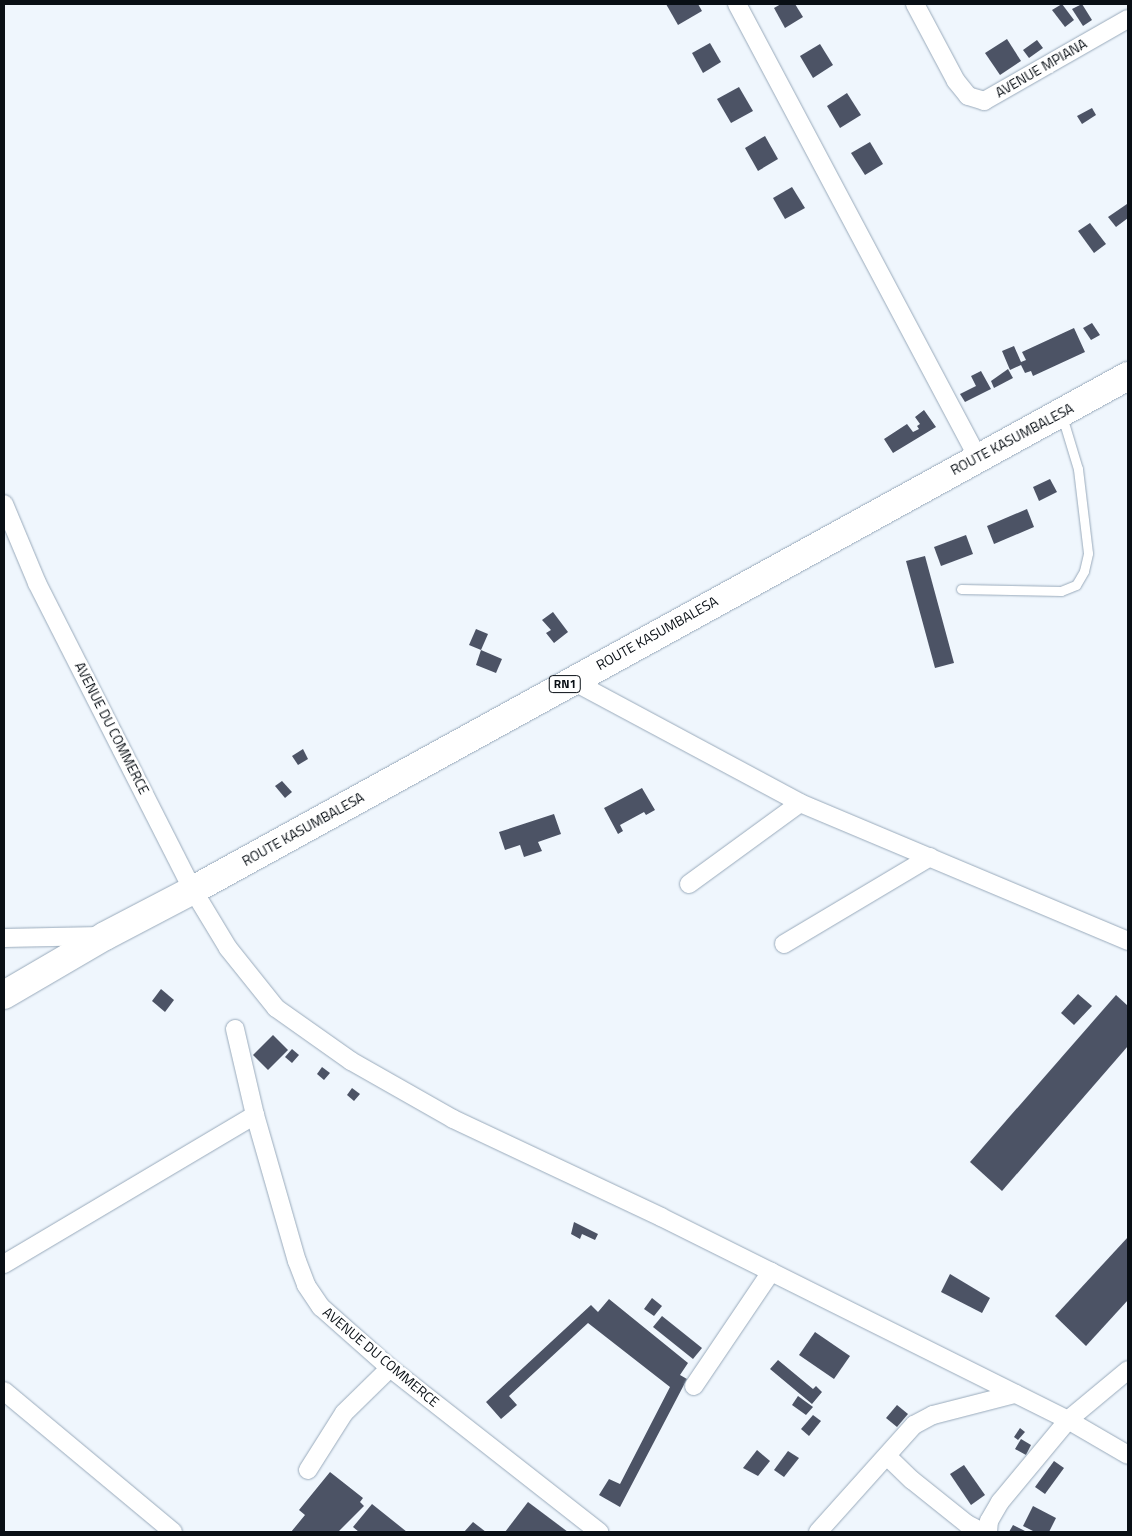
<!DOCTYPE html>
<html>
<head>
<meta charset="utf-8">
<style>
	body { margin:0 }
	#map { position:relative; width:1132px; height:1536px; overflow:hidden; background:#eff6fd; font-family:"Titillium Web",sans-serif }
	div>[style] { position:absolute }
	.building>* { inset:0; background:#4c5365 }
	.roads { filter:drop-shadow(0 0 1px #9ab) drop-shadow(0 0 1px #9ab) }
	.service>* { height:9px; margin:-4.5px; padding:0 4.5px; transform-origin:4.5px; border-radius:4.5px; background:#fff }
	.minor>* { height:18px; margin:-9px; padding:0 9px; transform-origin:9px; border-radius:9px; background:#fff }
	.trunk>* { height:28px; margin:-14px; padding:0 14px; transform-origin:14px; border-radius:14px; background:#fff }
	span { translate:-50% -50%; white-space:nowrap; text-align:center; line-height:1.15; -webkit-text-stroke:5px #fff; paint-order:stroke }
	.shield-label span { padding:1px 4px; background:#fff; border:1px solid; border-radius:4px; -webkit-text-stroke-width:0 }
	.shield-label { font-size:12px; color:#090f15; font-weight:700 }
	.street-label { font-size:14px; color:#090f15 }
	.frame { position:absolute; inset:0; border:5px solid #090f15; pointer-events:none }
</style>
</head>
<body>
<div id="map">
	<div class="building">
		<i style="clip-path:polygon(666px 4px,698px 4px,702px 11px,678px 25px)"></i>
		<i style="clip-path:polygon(781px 4px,795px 4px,803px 17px,785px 28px,774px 8px)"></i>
		<i style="clip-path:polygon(1062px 4px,1074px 20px,1065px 27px,1052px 10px)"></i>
		<i style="clip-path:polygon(1082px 4px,1092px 20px,1083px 26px,1072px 9px)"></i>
		<i style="clip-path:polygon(1007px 39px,1021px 61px,1000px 75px,985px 53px)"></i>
		<i style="clip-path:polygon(1037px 40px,1043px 48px,1029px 58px,1023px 50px)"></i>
		<i style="clip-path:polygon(710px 43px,721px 62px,703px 73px,692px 53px)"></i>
		<i style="clip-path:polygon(820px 44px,833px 65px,813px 78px,800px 56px)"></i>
		<i style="clip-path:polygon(739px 87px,753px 111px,731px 123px,717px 99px)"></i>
		<i style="clip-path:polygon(847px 93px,861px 115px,840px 128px,827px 106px)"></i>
		<i style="clip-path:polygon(1092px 108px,1096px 115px,1082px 124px,1077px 116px)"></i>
		<i style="clip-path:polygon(765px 136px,778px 159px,758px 171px,745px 148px)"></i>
		<i style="clip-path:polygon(870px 142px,883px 164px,865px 175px,851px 153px)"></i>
		<i style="clip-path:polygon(792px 187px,805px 208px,785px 219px,773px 198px)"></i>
		<i style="clip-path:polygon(1127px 204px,1128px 218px,1116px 227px,1108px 217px)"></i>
		<i style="clip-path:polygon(1090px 223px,1106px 244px,1094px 253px,1078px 231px)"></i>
		<i style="clip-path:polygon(1092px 323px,1100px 335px,1091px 340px,1083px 328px)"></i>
		<i style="clip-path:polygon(1074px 328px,1085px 352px,1033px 376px,1031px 371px,1025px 373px,1021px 365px,1010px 370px,1002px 351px,1014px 346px,1021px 362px,1026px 360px,1022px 352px)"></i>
		<i style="clip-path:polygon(1008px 369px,1013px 378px,994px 388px,991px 381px)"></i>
		<i style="clip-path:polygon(981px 371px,991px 389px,965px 402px,960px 394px,976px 386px,971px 376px)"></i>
		<i style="clip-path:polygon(924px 410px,936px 427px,893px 453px,884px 439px,907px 424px,913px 432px,919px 429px,917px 426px,920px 424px,915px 417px)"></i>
		<i style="clip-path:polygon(1050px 479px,1057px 492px,1039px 501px,1033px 487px)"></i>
		<i style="clip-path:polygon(1027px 509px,1034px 527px,994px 544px,987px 526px)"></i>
		<i style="clip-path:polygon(966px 535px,973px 554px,941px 566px,934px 547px)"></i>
		<i style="clip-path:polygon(925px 556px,954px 663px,935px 668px,906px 561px)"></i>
		<i style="clip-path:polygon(553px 612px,568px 632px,554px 643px,546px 633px,551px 630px,542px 620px)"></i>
		<i style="clip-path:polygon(476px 629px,488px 634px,481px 650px,469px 645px)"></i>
		<i style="clip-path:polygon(481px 650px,502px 659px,496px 673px,476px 665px)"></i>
		<i style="clip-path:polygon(303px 749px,308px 759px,298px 765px,292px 756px)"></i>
		<i style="clip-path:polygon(282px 781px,292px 792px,285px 798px,275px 786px)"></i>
		<i style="clip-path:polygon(642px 788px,655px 810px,646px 815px,644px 812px,620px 825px,623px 831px,618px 834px,604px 808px)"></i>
		<i style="clip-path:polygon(554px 814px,561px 834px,538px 842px,542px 851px,524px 857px,520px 845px,505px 850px,499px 832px)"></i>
		<i style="clip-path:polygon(161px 989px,174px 1000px,165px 1012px,152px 1001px)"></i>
		<i style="clip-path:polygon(1078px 994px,1092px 1006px,1074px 1025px,1061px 1013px)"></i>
		<i style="clip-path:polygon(1116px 995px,1128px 1006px,1128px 1046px,1002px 1191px,970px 1162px)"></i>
		<i style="clip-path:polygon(273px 1035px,288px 1050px,268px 1070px,253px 1055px)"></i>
		<i style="clip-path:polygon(292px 1049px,299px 1055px,292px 1063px,285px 1057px)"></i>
		<i style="clip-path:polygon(322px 1067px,330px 1073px,324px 1080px,317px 1074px)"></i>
		<i style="clip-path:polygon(352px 1088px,360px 1094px,354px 1101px,347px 1095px)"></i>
		<i style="clip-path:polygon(574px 1222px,598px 1234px,595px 1240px,582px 1234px,580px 1239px,571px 1234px)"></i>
		<i style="clip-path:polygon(1128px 1237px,1128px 1300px,1086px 1346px,1055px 1316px)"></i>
		<i style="clip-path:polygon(950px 1274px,990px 1298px,982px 1313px,941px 1292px)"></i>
		<i style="clip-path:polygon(652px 1298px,662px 1306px,654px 1316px,644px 1309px)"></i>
		<i style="clip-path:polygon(609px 1299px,688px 1363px,680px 1375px,687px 1379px,620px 1507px,599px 1495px,609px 1479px,620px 1484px,670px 1387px,588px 1323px,509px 1396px,517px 1405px,501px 1419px,486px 1402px,591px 1305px,598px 1312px)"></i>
		<i style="clip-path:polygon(662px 1316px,702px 1348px,693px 1359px,653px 1327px)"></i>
		<i style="clip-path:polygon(815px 1332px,850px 1356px,834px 1379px,799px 1355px)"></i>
		<i style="clip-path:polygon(778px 1360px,813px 1389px,816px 1386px,822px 1392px,812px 1404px,770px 1369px)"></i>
		<i style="clip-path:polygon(798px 1396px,813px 1407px,806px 1415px,792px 1405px)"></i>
		<i style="clip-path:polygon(897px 1405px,908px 1414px,897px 1427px,886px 1418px)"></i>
		<i style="clip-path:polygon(813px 1415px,821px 1421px,809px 1436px,801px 1429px)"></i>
		<i style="clip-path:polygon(1020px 1428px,1025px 1432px,1018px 1440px,1014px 1437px)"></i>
		<i style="clip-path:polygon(1021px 1439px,1031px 1445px,1026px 1455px,1015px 1449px)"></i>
		<i style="clip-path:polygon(757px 1450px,770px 1461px,758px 1476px,743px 1468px)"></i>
		<i style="clip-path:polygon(788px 1451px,799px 1458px,784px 1477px,774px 1470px)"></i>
		<i style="clip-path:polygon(1054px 1461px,1064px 1468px,1045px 1494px,1035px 1487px)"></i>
		<i style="clip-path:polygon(964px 1465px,985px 1495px,971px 1505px,950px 1474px)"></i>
		<i style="clip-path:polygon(330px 1472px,363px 1498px,360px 1502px,364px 1506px,338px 1532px,291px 1532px,305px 1515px,299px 1510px)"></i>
		<i style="clip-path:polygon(528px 1502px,568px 1532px,505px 1532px)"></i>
		<i style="clip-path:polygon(372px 1504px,407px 1532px,359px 1532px,353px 1527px)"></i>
		<i style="clip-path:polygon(1033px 1506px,1056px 1518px,1049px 1532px,1035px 1532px,1023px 1526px)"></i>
		<i style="clip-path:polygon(473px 1522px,486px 1532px,464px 1532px)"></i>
		<i style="clip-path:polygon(1013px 1525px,1027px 1532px,1009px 1532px)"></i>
	</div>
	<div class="roads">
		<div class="service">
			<i style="left:961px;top:589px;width:100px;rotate:1.1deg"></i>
			<i style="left:1061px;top:591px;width:16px;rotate:-22deg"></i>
			<i style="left:1076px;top:585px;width:16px;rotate:-60deg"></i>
			<i style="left:1084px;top:571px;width:18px;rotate:-77deg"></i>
			<i style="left:1088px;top:553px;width:85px;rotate:-96.8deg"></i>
			<i style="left:1078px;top:469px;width:55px;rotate:-106.8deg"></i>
		</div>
		<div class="minor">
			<i style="left:737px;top:4px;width:512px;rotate:62.03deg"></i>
			<i style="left:915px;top:4px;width:87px;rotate:62deg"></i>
			<i style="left:956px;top:81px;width:19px;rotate:51deg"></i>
			<i style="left:968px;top:96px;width:17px;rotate:17deg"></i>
			<i style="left:984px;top:101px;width:166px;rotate:-29.7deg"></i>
			<i style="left:4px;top:504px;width:86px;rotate:67.3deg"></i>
			<i style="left:37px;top:583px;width:344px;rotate:63.1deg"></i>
			<i style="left:193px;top:890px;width:68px;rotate:58.9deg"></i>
			<i style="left:228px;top:948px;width:77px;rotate:51.3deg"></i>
			<i style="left:276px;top:1008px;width:92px;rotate:35.2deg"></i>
			<i style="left:351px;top:1061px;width:117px;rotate:29.6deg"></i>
			<i style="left:453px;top:1119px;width:230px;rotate:25.2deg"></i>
			<i style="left:661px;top:1217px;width:455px;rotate:26.5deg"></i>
			<i style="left:1068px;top:1420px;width:69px;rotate:30.3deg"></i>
			<i style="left:571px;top:680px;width:260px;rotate:28.2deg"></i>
			<i style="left:800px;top:803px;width:356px;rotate:22.8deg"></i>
			<i style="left:689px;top:884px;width:137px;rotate:-36.1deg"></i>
			<i style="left:4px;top:938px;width:97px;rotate:-1.2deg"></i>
			<i style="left:784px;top:944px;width:170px;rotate:-30.8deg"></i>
			<i style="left:235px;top:1029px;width:88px;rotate:76.9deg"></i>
			<i style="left:255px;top:1115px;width:152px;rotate:74deg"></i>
			<i style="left:297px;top:1261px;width:26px;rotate:69deg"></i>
			<i style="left:306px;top:1285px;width:27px;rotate:56deg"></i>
			<i style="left:321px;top:1307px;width:92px;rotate:41.5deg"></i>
			<i style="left:390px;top:1368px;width:266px;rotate:38.1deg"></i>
			<i style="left:4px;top:1264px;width:292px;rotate:-30.7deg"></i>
			<i style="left:694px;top:1386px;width:138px;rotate:-56deg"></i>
			<i style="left:4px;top:1391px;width:220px;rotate:39.8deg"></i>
			<i style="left:888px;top:1457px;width:33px;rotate:44deg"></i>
			<i style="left:912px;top:1480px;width:70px;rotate:38.7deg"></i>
			<i style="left:967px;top:1524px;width:18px;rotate:27deg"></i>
			<i style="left:308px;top:1470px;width:67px;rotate:-57.7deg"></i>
			<i style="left:344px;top:1413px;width:64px;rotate:-44.4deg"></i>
			<i style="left:818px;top:1532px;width:144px;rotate:-48.1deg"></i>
			<i style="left:914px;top:1425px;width:21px;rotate:-28deg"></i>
			<i style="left:933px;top:1415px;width:85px;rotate:-14.4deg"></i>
			<i style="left:988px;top:1532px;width:11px;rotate:-85deg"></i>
			<i style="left:989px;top:1521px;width:22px;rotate:-60deg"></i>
			<i style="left:1000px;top:1502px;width:107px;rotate:-50.3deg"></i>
			<i style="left:1068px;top:1420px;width:78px;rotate:-39.8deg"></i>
		</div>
		<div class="trunk">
			<i style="left:4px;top:995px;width:117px;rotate:-30.3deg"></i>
			<i style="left:105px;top:936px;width:99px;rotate:-27.6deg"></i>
			<i style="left:193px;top:890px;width:1067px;rotate:-28.8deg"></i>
		</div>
	</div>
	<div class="shield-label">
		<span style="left:565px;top:684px">RN1</span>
	</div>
	<div class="street-label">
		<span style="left:1041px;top:68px;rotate:-30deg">AVENUE MPIANA</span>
		<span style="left:1012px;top:439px;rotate:-28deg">ROUTE KASUMBALESA</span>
		<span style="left:657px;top:633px;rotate:-29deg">ROUTE KASUMBALESA</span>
		<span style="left:112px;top:728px;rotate:63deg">AVENUE DU COMMERCE</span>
		<span style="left:303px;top:829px;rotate:-29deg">ROUTE KASUMBALESA</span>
		<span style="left:381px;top:1357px;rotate:40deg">AVENUE DU COMMERCE</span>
	</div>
	<div class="frame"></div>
</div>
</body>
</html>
